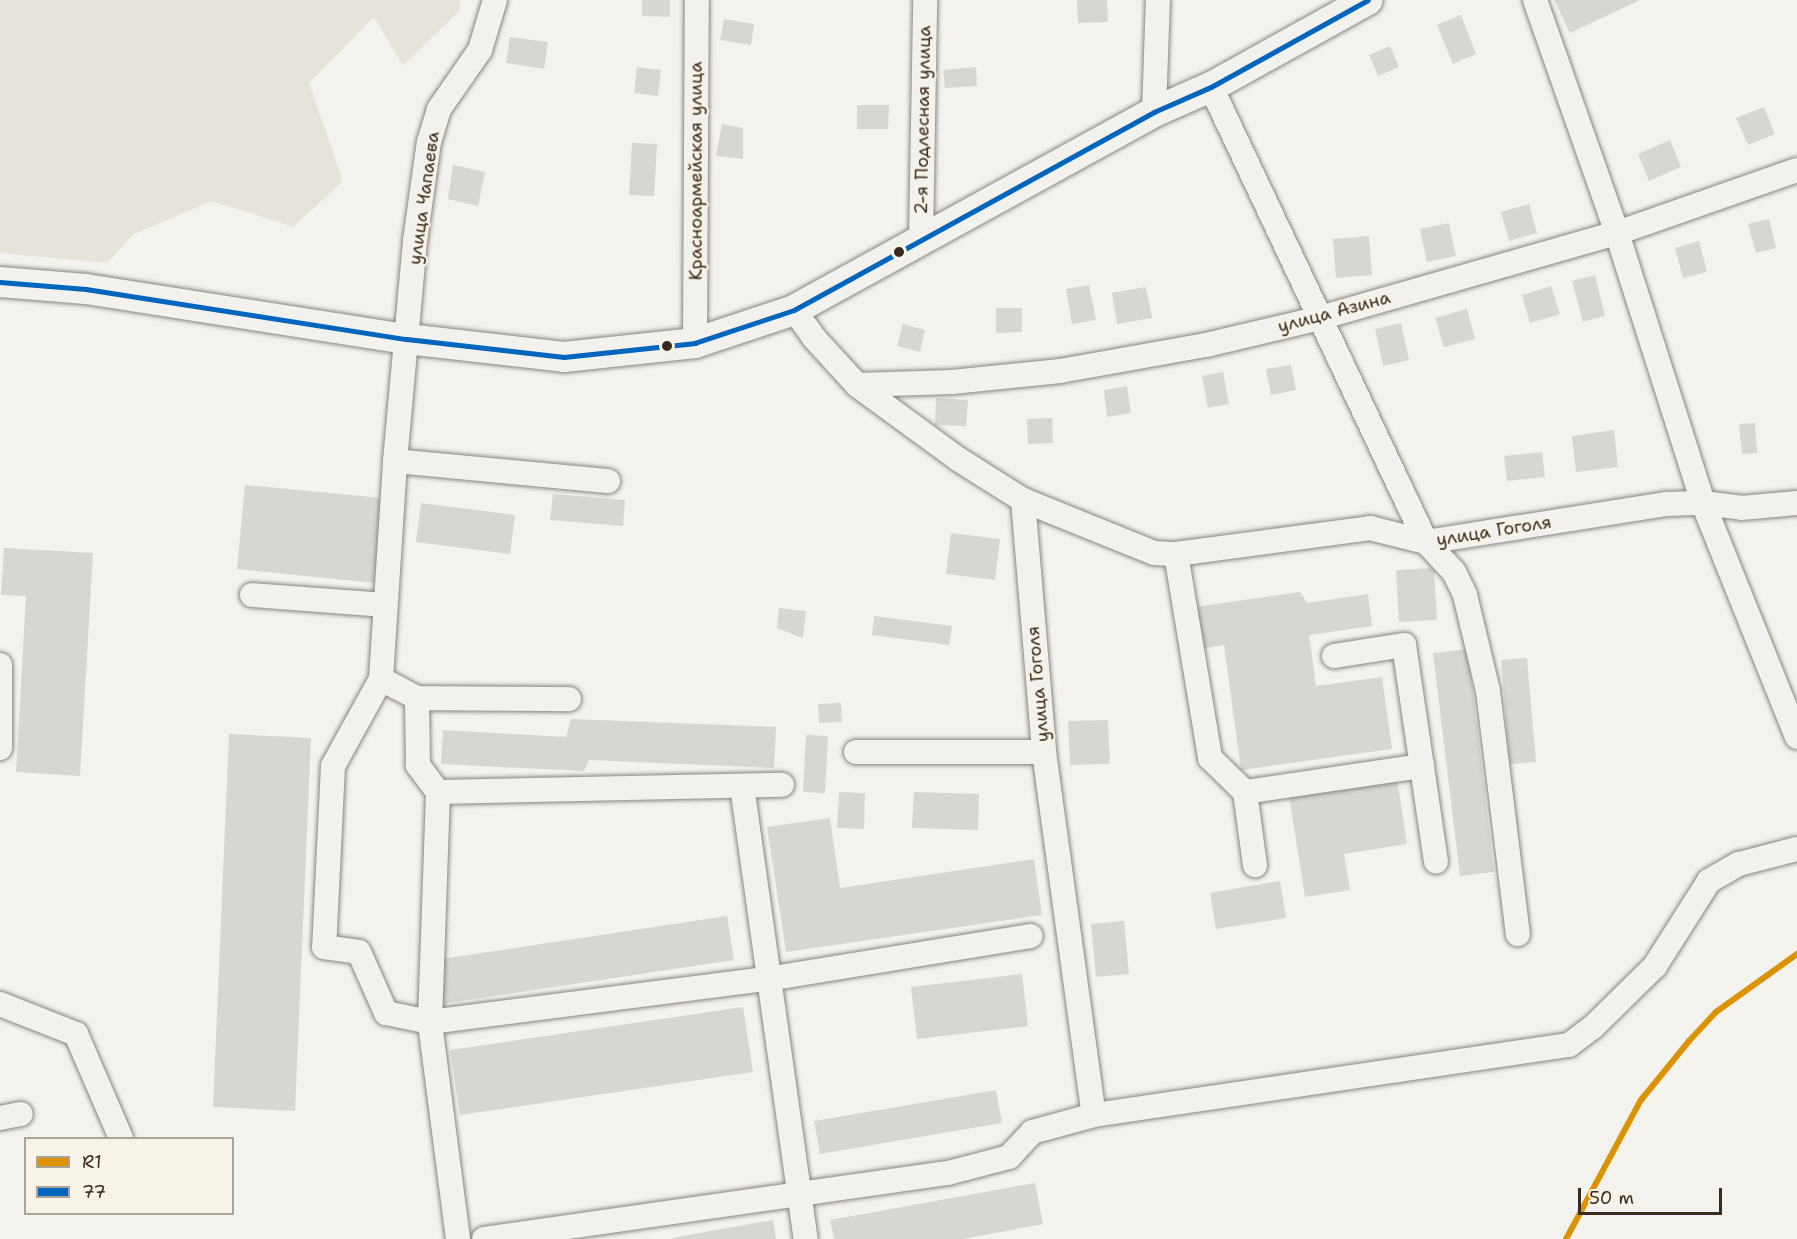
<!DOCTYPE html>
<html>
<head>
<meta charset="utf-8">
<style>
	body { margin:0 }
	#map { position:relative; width:1797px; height:1239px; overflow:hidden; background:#f4f2ec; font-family:"Shantell Sans",sans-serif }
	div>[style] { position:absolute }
	.green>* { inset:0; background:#e6e3da }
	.building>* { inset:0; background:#d8d6d2 }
	.roads { filter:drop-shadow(0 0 2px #898580) drop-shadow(0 0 2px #898580) }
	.minor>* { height:24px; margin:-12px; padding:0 12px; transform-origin:12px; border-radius:12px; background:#f2f1ed }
	.major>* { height:30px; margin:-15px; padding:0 15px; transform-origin:15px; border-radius:15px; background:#f2f1ed }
	.bus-1>* { height:4.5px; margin:-2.25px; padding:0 2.25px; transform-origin:2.25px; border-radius:2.25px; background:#0065bd }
	.rail-1>* { height:6px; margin:-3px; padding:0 3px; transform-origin:3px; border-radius:3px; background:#db9304 }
	.dots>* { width:16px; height:16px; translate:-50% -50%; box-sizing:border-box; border:3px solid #f7f3e8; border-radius:50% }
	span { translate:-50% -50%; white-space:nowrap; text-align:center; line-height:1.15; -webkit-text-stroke:4.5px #f7f3e8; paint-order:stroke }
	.street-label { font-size:18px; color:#3b2a1e }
	.legend { position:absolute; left:24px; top:1137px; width:210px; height:78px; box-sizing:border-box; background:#f7f3e8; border:2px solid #aca397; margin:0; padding:8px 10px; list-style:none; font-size:18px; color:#3b2a1e }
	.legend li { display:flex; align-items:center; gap:12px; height:30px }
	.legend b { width:30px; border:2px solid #aca397 }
	.scale { position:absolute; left:1578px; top:1188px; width:144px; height:27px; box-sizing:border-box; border:3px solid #3b2a1e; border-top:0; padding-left:8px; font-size:18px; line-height:21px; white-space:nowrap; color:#3b2a1e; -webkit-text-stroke:4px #f7f3e8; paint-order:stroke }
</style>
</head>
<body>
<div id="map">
	<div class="green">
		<i style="clip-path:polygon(0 0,460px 0,460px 10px,403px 66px,374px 17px,309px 83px,343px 181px,293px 227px,212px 201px,134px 234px,107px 263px,0 253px)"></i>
	</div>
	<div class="building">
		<i style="clip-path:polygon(642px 0,670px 0,670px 17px,642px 16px)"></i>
		<i style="clip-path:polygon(1077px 0,1107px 0,1108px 22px,1078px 23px)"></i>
		<i style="clip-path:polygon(1554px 0,1640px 0,1570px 33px)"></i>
		<i style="clip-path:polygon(1461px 15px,1476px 54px,1453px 64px,1437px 25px)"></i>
		<i style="clip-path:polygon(724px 19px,754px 24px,751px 45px,720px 40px)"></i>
		<i style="clip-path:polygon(510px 37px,548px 42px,544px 69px,506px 63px)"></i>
		<i style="clip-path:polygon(1390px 46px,1399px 67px,1378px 76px,1369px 55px)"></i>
		<i style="clip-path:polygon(637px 67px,661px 70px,658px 96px,634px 93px)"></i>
		<i style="clip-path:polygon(976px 67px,977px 86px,945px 88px,943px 70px)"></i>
		<i style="clip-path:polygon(857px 105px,889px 105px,888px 129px,857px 129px)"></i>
		<i style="clip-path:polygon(1764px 107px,1775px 134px,1748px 145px,1736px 118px)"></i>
		<i style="clip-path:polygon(722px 124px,743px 128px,743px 159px,716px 156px)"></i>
		<i style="clip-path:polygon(1670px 140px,1681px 167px,1649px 181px,1638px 154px)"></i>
		<i style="clip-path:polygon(632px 143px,657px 144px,654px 196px,629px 195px)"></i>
		<i style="clip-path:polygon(453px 165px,485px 172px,478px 206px,448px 199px)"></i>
		<i style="clip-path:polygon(1529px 204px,1537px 233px,1509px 241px,1501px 212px)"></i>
		<i style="clip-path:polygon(1769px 219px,1776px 248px,1756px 253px,1748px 224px)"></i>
		<i style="clip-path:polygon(1449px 223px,1456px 256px,1427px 262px,1420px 229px)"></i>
		<i style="clip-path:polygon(1369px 236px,1372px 275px,1336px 278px,1333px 239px)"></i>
		<i style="clip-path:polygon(1699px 241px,1707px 272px,1683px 278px,1675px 248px)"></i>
		<i style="clip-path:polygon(1595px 275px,1605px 316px,1583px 322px,1572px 281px)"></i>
		<i style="clip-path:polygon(1089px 285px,1096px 320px,1072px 324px,1066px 289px)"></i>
		<i style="clip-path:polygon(1551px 286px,1560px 314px,1530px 323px,1522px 295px)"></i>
		<i style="clip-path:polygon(1146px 287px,1152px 318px,1117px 324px,1112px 293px)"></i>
		<i style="clip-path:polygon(996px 308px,1022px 308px,1022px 332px,996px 333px)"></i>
		<i style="clip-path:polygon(1467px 309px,1475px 339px,1444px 347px,1435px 318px)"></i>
		<i style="clip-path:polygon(1401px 323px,1409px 360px,1383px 366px,1375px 329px)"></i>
		<i style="clip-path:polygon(903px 324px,925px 330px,920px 352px,897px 346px)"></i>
		<i style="clip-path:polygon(1291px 365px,1296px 390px,1271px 395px,1266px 369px)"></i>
		<i style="clip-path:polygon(1223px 372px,1229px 404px,1208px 408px,1202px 376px)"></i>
		<i style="clip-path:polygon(1127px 386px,1131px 413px,1107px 417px,1104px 390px)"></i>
		<i style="clip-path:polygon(936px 398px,968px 400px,966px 426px,935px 425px)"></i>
		<i style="clip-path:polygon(1052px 418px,1053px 443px,1028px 444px,1027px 419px)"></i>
		<i style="clip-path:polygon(1755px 423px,1757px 453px,1742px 454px,1739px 424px)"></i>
		<i style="clip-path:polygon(1614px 430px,1618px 467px,1576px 472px,1572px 436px)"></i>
		<i style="clip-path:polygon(1542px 452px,1545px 477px,1507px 481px,1504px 456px)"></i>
		<i style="clip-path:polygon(245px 485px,382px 498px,374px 583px,237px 569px)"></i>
		<i style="clip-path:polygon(553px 494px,625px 500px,623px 526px,550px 520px)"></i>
		<i style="clip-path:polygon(421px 503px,515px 515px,510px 554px,416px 542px)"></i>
		<i style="clip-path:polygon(951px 533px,1000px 539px,995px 580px,946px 574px)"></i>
		<i style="clip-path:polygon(4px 548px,93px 553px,80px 776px,16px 772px,26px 596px,1px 595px)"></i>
		<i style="clip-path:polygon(1434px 568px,1437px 620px,1399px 622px,1396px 570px)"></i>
		<i style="clip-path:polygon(1300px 592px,1307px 603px,1368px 594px,1372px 626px,1309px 635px,1316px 686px,1382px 677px,1392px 749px,1241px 770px,1224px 645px,1201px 649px,1195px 607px)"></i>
		<i style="clip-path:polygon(779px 608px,806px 611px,803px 638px,777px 628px)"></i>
		<i style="clip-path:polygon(874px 616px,952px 626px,949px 645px,872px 635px)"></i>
		<i style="clip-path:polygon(1468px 649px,1494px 872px,1460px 876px,1433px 653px)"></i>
		<i style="clip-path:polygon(1527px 658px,1536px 762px,1510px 764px,1501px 660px)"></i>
		<i style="clip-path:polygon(841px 703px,842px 722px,819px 723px,818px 704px)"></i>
		<i style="clip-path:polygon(571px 719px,776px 727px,774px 768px,589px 760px,584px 771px,441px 764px,443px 730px,566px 737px)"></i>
		<i style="clip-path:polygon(1108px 720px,1110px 764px,1070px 765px,1068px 721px)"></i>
		<i style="clip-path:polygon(229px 734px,311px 738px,295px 1111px,213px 1107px)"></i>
		<i style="clip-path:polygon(806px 735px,828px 736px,825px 793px,803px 792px)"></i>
		<i style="clip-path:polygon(1396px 772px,1407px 844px,1344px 854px,1350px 890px,1305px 897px,1288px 789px)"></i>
		<i style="clip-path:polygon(839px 792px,865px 793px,864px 829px,837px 828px)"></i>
		<i style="clip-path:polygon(914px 792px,979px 794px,978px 830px,912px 828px)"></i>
		<i style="clip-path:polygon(830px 818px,840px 888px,1034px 859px,1042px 915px,786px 952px,767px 827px)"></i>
		<i style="clip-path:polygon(1280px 881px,1286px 918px,1216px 929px,1210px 893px)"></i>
		<i style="clip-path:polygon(727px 916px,734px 960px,441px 1004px,435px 960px)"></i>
		<i style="clip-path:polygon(1124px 921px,1129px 974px,1096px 977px,1091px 924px)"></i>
		<i style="clip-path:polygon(1022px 974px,1028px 1026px,917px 1039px,911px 987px)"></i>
		<i style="clip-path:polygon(743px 1007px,753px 1072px,460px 1115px,450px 1050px)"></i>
		<i style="clip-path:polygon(996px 1090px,1002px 1123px,820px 1154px,814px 1121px)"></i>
		<i style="clip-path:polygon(1035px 1183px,1043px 1224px,963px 1239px,834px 1239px,830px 1220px)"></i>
		<i style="clip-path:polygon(773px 1220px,776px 1239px,672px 1239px,672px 1238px)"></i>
	</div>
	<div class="roads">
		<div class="minor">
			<i style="left:1535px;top:0;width:247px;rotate:70.6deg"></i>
			<i style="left:1617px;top:233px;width:283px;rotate:72.3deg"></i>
			<i style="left:1703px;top:503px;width:252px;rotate:68.1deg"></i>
			<i style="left:1211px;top:87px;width:503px;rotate:64.71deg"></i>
			<i style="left:1426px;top:542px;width:41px;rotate:47deg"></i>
			<i style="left:1454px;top:572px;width:25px;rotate:64deg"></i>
			<i style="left:1465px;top:595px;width:99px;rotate:76.5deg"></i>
			<i style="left:1488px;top:691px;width:245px;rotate:83deg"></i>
			<i style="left:1154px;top:112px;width:112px;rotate:-88deg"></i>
			<i style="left:921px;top:240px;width:240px;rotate:-89deg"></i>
			<i style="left:794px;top:310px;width:34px;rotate:54deg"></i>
			<i style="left:814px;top:338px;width:64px;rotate:47.5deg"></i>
			<i style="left:857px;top:385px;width:125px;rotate:36.2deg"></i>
			<i style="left:958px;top:459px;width:77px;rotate:32.2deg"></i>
			<i style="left:1023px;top:500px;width:141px;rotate:22deg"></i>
			<i style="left:1154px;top:553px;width:22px;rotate:3deg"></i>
			<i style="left:1176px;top:554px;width:196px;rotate:-7.6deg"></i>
			<i style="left:1370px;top:528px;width:58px;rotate:14deg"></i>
			<i style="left:1426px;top:542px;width:244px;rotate:-9deg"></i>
			<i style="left:1667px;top:504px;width:36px;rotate:-2deg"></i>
			<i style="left:1703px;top:503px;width:38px;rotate:7deg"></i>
			<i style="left:1741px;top:508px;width:56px;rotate:-5.1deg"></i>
			<i style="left:695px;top:343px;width:343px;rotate:-89.7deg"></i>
			<i style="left:857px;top:385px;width:95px;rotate:-1.8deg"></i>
			<i style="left:952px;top:382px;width:109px;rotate:-5.8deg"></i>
			<i style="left:1060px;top:371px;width:148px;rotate:-10.1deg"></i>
			<i style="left:1206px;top:345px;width:117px;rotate:-13.3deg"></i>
			<i style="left:1320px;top:318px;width:309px;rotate:-16deg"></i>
			<i style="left:1617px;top:233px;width:191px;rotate:-19.3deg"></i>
			<i style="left:395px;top:461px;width:214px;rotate:5.4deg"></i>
			<i style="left:1023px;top:500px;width:253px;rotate:85.2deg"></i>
			<i style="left:1044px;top:752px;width:366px;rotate:82.2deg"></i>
			<i style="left:1094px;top:1115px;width:480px;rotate:-8.4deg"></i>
			<i style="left:1569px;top:1045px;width:30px;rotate:-37deg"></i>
			<i style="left:1593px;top:1027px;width:87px;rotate:-44.5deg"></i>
			<i style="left:1655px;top:966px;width:101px;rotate:-57.6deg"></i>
			<i style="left:1709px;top:881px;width:34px;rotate:-30deg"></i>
			<i style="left:1739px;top:864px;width:60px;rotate:-14.5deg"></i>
			<i style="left:1176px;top:554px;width:207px;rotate:80.5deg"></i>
			<i style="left:1210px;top:758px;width:49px;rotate:44.2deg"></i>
			<i style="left:1245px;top:792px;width:74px;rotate:82.2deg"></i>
			<i style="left:252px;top:595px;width:132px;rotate:4.3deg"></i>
			<i style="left:1334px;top:656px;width:71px;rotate:-8.9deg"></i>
			<i style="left:1404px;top:645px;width:219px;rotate:81.6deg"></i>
			<i style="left:0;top:665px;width:83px;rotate:90deg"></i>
			<i style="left:381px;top:679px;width:99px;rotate:118.9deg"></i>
			<i style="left:333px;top:766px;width:181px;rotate:92.8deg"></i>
			<i style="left:324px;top:947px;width:35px;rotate:8deg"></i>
			<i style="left:359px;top:952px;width:67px;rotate:66.1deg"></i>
			<i style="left:386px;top:1013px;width:45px;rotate:11.6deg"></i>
			<i style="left:430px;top:1022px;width:341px;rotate:-7.3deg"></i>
			<i style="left:768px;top:979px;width:266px;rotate:-9.3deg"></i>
			<i style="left:417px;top:698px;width:152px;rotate:0.4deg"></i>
			<i style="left:856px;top:752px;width:188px"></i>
			<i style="left:742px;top:786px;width:457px;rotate:82deg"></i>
			<i style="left:438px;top:792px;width:344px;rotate:-1.2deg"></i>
			<i style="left:1245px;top:792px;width:179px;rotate:-8.4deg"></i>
			<i style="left:0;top:1004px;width:82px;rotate:21.5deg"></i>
			<i style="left:76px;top:1034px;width:113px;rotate:66.6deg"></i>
			<i style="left:0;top:1118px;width:21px;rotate:-11deg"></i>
			<i style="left:458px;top:1239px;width:219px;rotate:-97.4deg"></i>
			<i style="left:430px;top:1022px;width:230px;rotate:-88deg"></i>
			<i style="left:438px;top:792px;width:34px;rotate:-127deg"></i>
			<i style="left:418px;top:765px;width:67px;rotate:-90.9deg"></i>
			<i style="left:417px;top:698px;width:41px;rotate:-152.2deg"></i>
			<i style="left:381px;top:679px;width:218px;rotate:-86.3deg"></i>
			<i style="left:395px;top:461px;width:221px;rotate:-84.8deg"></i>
			<i style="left:415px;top:241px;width:100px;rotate:-82deg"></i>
			<i style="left:429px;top:142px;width:34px;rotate:-73deg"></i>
			<i style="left:439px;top:109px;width:72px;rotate:-55.2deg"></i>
			<i style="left:480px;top:50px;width:52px;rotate:-73.3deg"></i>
			<i style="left:484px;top:1239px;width:469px;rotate:-8.1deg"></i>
			<i style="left:948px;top:1173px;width:63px;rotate:-14.7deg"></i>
			<i style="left:1009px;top:1157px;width:34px;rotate:-47deg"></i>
			<i style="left:1032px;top:1132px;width:64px;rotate:-15.3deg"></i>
		</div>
		<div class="major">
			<i style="left:0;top:282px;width:86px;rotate:4.7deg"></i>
			<i style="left:86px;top:289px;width:325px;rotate:8.9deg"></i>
			<i style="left:407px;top:339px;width:158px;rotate:6.5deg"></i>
			<i style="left:564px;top:357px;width:132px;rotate:-6.1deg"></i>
			<i style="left:695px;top:343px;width:104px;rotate:-18.4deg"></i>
			<i style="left:794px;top:310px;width:411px;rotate:-28.8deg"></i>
			<i style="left:1154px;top:112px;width:62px;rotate:-23.7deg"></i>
			<i style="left:1211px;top:87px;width:179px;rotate:-29deg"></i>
		</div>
	</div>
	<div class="bus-1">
		<i style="left:0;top:282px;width:86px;rotate:4.7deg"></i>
		<i style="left:86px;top:289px;width:325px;rotate:8.9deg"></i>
		<i style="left:407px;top:339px;width:158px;rotate:6.5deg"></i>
		<i style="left:564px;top:357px;width:132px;rotate:-6.1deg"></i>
		<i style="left:695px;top:343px;width:104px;rotate:-18.4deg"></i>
		<i style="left:794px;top:310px;width:411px;rotate:-28.8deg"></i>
		<i style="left:1154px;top:112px;width:62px;rotate:-23.7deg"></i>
		<i style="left:1211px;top:87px;width:179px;rotate:-29deg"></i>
	</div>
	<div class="rail-1">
		<i style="left:1566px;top:1239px;width:158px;rotate:-61.7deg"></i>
		<i style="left:1641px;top:1100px;width:76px;rotate:-50.9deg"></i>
		<i style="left:1689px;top:1041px;width:40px;rotate:-47deg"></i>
		<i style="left:1716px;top:1012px;width:100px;rotate:-35.6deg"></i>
	</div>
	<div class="dots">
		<i style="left:899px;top:252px;background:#3b2a1e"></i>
		<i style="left:667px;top:346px;background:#3b2a1e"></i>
	</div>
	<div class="street-label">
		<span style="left:923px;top:120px;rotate:-89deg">2-я Подлесная улица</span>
		<span style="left:696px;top:171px;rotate:-90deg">Красноармейская улица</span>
		<span style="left:424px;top:198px;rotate:-82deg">улица Чапаева</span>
		<span style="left:1334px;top:312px;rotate:-15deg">улица Азина</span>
		<span style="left:1494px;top:531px;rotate:-9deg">улица Гоголя</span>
		<span style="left:1038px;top:684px;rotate:-95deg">улица Гоголя</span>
	</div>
	<ul class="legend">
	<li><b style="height:8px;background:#db9304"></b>R1</li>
	<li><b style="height:8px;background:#0065bd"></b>77</li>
	</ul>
	<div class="scale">50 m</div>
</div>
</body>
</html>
